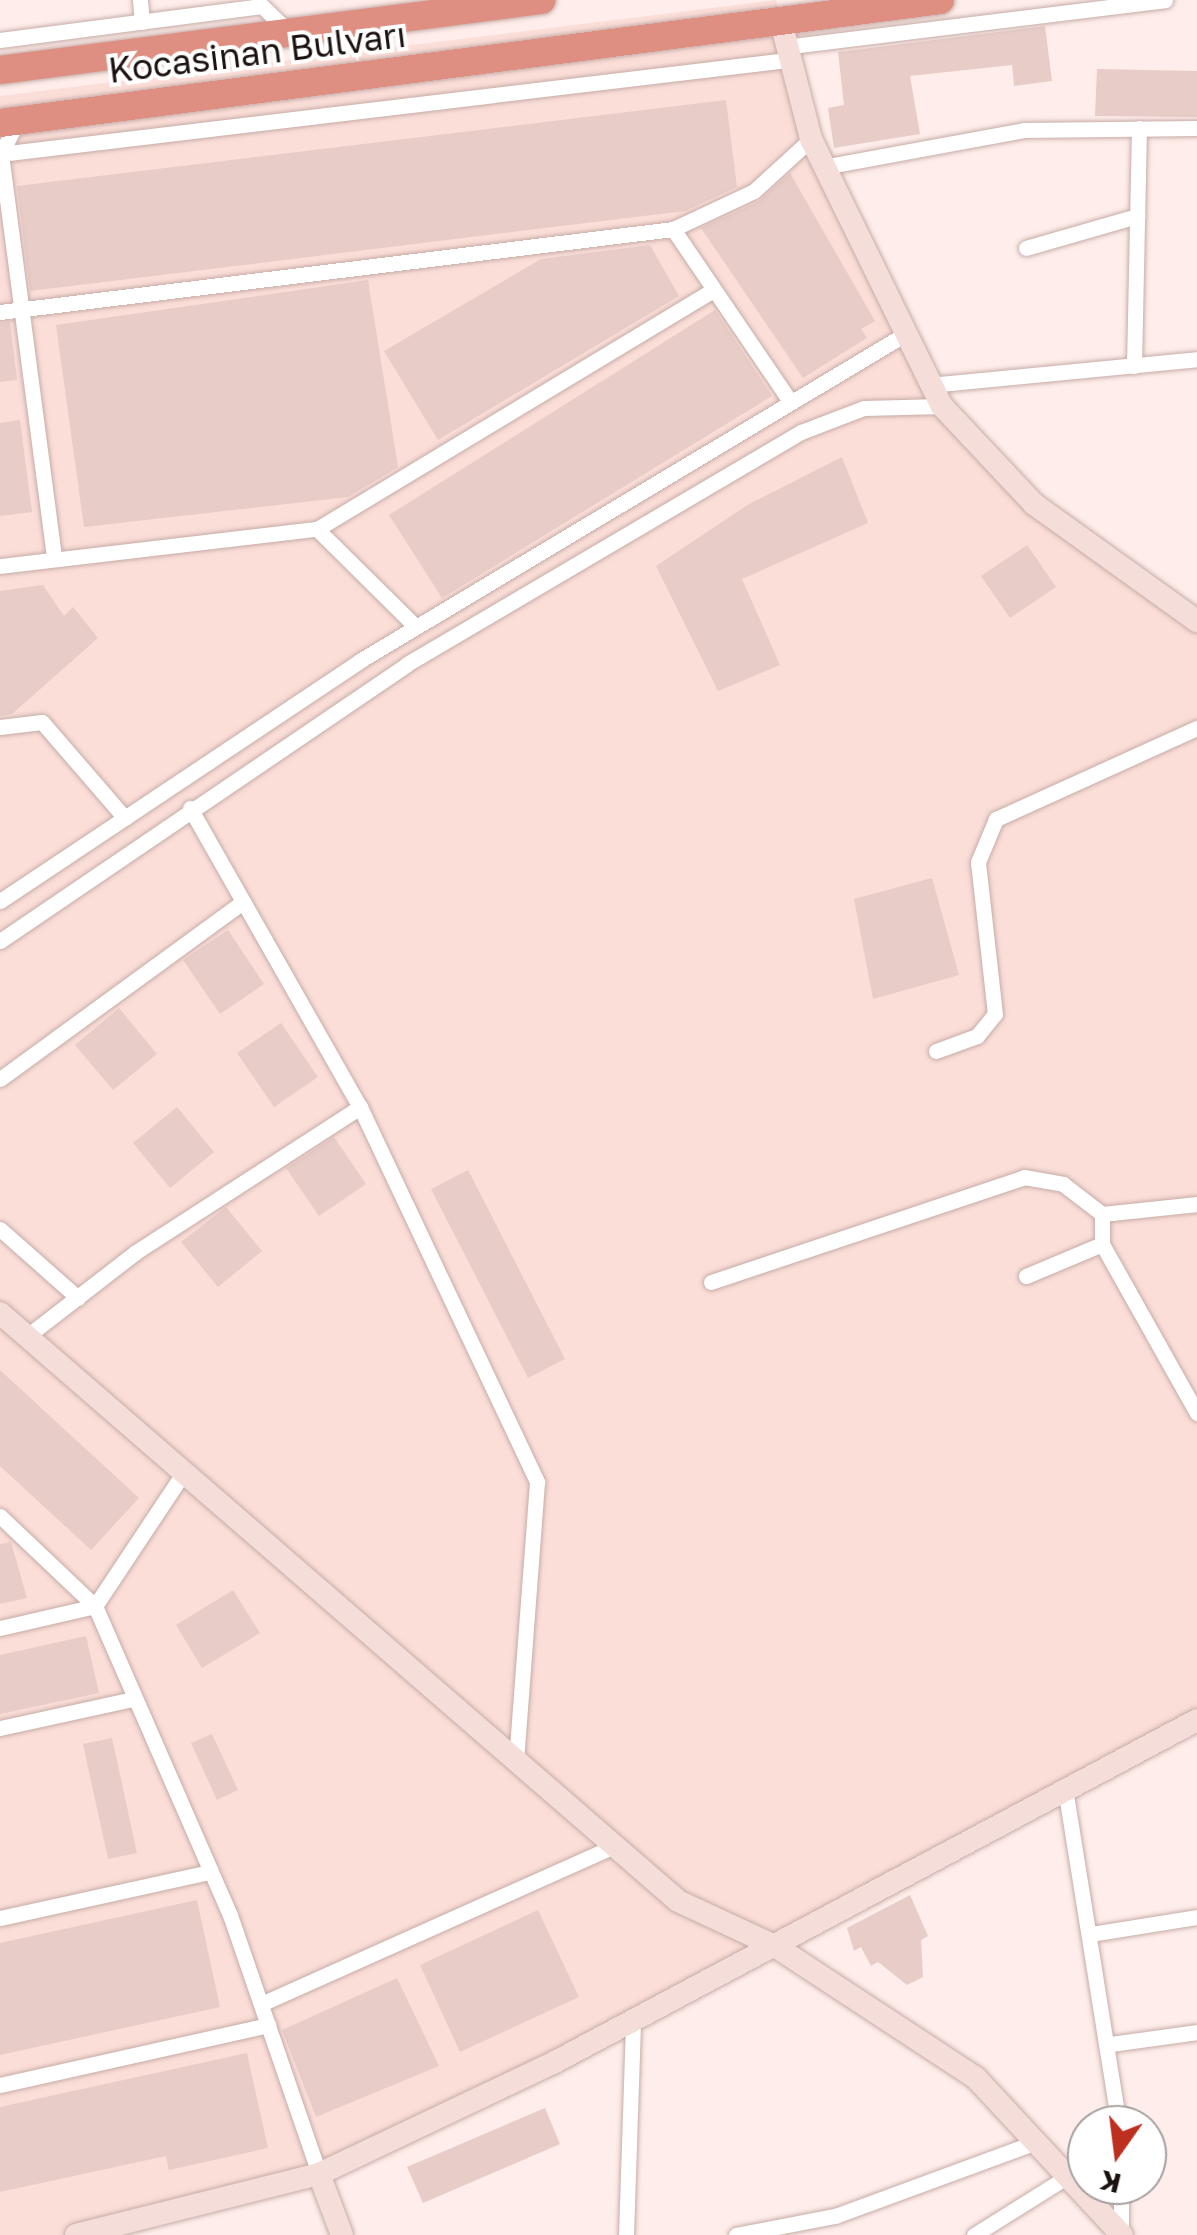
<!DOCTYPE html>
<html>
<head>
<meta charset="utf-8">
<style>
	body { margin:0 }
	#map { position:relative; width:1197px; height:2235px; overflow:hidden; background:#feedea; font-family:"Golos Text",sans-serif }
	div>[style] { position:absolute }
	.built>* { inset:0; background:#fbded8 }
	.building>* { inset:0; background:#e7ccc7 }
	.roads { filter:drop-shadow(0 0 2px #c6aca7) drop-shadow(0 0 2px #c6aca7) }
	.street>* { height:15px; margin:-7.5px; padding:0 7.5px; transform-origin:7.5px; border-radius:7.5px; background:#fff }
	.secondary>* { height:22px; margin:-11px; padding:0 11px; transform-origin:11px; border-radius:11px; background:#f5ddd9 }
	.highway>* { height:28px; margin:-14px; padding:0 14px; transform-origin:14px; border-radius:14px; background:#de8f81 }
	span { translate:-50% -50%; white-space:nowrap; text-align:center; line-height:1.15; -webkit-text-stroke:8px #fff; paint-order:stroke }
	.street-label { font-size:35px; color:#1b1210 }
	.north { position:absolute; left:1067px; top:2105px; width:100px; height:100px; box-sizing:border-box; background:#fff; border:2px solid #a4a09f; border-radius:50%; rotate:194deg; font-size:28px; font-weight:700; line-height:40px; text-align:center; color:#1b1210 }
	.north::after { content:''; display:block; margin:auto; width:35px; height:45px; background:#bd3020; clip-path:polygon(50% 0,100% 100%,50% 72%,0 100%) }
</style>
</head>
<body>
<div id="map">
	<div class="built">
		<i style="clip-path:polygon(776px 0,808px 137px,978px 449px,1197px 620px,1197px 1715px,321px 2174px,76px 2235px,0 2235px,0 96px)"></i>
	</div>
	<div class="building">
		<i style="clip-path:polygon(1045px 26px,1052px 81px,1014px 86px,1012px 65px,910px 76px,920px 134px,834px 148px,828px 108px,844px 105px,838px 52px)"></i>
		<i style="clip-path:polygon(1097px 69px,1197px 71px,1197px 117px,1095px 116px)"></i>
		<i style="clip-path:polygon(726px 100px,737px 187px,685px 211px,30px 291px,17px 186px)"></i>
		<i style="clip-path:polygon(790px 173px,875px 321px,861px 329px,867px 338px,803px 378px,701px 228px,759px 201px)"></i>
		<i style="clip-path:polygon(650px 245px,679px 296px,438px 440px,384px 351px,541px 259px)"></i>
		<i style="clip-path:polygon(368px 280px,398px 467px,348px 497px,84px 527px,56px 325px)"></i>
		<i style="clip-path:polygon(715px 310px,772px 396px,442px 598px,389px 515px)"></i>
		<i style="clip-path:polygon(10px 322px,17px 380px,0 382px,0 323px)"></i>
		<i style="clip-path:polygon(20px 420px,32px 512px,0 516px,0 423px)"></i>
		<i style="clip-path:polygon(842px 457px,868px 523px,742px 579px,780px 665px,718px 691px,656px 566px,749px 504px)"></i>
		<i style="clip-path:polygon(1027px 545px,1056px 587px,1010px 618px,981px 576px)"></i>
		<i style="clip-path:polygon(43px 585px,64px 616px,73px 607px,98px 638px,12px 714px,0 716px,0 591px)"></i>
		<i style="clip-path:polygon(932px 878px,959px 975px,873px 999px,854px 899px)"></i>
		<i style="clip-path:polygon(228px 930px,264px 984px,220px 1014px,183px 960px)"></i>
		<i style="clip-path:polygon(119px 1008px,157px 1054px,113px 1090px,75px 1045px)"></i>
		<i style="clip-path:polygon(281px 1023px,318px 1077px,274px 1107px,237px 1053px)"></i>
		<i style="clip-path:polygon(177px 1107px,214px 1152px,170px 1188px,133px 1143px)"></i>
		<i style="clip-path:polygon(334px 1137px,366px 1184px,319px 1216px,286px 1168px)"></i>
		<i style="clip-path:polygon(468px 1170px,565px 1359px,528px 1378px,431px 1189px)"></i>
		<i style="clip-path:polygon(226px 1207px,262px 1251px,218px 1287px,181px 1242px)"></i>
		<i style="clip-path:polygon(0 1370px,139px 1498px,91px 1550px,0 1466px)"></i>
		<i style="clip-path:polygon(11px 1542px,27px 1598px,0 1604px,0 1544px)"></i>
		<i style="clip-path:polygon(233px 1590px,260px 1633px,202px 1668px,176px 1625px)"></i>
		<i style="clip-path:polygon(86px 1636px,99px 1693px,0 1714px,0 1655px)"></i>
		<i style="clip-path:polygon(212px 1734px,238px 1790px,217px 1800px,191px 1743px)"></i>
		<i style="clip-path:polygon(112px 1738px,137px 1853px,108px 1859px,83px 1744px)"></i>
		<i style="clip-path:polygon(910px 1895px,928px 1936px,921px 1940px,923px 1977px,907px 1985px,878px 1962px,871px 1966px,861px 1947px,854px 1951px,847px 1928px)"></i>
		<i style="clip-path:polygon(197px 1900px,220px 2007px,0 2055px,0 1943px)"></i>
		<i style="clip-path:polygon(538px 1910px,579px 1997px,460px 2052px,420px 1965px)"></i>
		<i style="clip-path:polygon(397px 1978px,439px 2066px,316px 2117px,282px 2030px)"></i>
		<i style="clip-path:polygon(247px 2053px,268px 2148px,169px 2170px,166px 2156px,0 2192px,0 2107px)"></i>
		<i style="clip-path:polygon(545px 2108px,560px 2144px,423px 2203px,407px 2167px)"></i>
	</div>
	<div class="roads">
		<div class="street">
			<i style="left:140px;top:0;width:22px;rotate:85deg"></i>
			<i style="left:0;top:40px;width:264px;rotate:-7.4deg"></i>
			<i style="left:262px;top:6px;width:39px;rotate:44deg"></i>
			<i style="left:784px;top:47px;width:384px;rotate:-7deg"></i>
			<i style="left:18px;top:120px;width:38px;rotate:117deg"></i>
			<i style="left:1px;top:154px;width:408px;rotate:82.5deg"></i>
			<i style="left:0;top:154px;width:793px;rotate:-6.81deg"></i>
			<i style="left:823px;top:167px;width:204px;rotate:-10.4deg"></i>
			<i style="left:1024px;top:130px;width:173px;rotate:-0.7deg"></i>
			<i style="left:673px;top:229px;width:208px;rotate:55.8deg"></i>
			<i style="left:1026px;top:248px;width:116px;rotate:-16.1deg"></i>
			<i style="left:0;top:312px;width:678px;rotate:-7.03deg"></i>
			<i style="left:673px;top:229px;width:89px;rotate:-25.1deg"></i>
			<i style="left:754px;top:191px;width:77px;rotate:-42.4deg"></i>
			<i style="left:1134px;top:366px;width:238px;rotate:-88.8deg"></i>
			<i style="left:929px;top:385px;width:269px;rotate:-5.5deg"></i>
			<i style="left:317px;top:529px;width:138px;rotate:44.7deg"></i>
			<i style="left:0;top:566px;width:319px;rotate:-6.7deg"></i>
			<i style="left:317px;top:529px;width:461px;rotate:-31.1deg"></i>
			<i style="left:0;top:727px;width:42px;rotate:-6.8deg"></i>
			<i style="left:42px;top:722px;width:127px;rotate:49.2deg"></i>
			<i style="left:190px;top:808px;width:344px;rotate:60.4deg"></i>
			<i style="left:360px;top:1107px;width:415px;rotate:64.7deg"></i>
			<i style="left:537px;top:1482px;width:283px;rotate:94.3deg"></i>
			<i style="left:0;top:901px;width:434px;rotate:-33.7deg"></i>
			<i style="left:361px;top:660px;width:631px;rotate:-30.92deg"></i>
			<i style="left:0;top:941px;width:492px;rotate:-34.2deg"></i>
			<i style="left:407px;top:664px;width:457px;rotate:-30.5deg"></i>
			<i style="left:801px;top:432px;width:67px;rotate:-20.9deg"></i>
			<i style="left:864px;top:408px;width:78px;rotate:-1.5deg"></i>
			<i style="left:936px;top:1051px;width:44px;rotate:-20.1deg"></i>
			<i style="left:977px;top:1036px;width:28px;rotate:-51deg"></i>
			<i style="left:995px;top:1014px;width:153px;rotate:-96.4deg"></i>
			<i style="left:978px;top:862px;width:47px;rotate:-67.3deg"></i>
			<i style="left:996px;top:819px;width:221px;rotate:-24.4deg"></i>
			<i style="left:0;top:1079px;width:301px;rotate:-36.1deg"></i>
			<i style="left:1102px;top:1214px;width:30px;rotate:90deg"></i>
			<i style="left:1102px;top:1244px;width:194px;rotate:60.7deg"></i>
			<i style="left:0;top:1229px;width:104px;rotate:41.5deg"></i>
			<i style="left:1026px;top:1276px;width:82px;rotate:-22.8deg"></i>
			<i style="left:711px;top:1282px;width:330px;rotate:-18.5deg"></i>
			<i style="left:1024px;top:1177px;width:40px;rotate:10deg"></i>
			<i style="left:1063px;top:1184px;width:49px;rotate:37.6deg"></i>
			<i style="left:1102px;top:1214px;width:96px;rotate:-6deg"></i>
			<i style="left:26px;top:1337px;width:139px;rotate:-37.7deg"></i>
			<i style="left:136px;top:1252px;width:267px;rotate:-32.9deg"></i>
			<i style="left:0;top:1516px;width:131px;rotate:43.5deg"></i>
			<i style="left:95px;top:1606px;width:337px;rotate:66.4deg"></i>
			<i style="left:230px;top:1915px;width:274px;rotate:71deg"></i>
			<i style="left:0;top:1628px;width:98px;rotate:-13deg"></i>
			<i style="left:95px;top:1606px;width:157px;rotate:-56.4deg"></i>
			<i style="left:0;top:1728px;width:136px;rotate:-12.3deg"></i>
			<i style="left:1065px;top:1788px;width:341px;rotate:80.9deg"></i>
			<i style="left:0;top:1918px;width:215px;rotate:-12.4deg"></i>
			<i style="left:1091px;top:1934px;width:107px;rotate:-9.1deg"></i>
			<i style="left:261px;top:2004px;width:387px;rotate:-24.1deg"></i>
			<i style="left:1111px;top:2044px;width:87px;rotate:-7.9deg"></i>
			<i style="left:0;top:2085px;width:275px;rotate:-12.6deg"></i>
			<i style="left:1121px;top:2185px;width:48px;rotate:90deg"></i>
			<i style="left:626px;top:2235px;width:214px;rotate:-88.1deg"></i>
			<i style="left:736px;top:2235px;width:101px;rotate:-10.9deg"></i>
			<i style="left:835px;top:2216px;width:214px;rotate:-20.2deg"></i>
			<i style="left:974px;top:2235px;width:111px;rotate:-32.1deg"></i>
		</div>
		<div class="secondary">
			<i style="left:781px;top:22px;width:121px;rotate:75.6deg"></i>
			<i style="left:811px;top:139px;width:297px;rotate:63.9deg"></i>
			<i style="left:942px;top:406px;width:134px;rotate:46.8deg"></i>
			<i style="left:1034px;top:504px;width:201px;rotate:35.7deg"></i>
			<i style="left:0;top:1313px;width:897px;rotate:40.93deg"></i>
			<i style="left:678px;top:1901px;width:107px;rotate:24.9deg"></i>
			<i style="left:775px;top:1946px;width:240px;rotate:33.3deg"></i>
			<i style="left:976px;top:2078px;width:214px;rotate:47.1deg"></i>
			<i style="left:319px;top:2174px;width:65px;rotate:69.3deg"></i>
			<i style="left:76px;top:2235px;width:251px;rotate:-14.1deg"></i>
			<i style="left:319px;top:2174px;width:261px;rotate:-25.4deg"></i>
			<i style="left:555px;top:2062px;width:727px;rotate:-28.04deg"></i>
		</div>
		<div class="highway">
			<i style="left:0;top:70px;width:546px;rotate:-7.37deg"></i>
			<i style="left:0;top:123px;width:948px;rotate:-7.45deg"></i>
		</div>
	</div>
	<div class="street-label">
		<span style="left:257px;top:52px;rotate:-7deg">Kocasinan Bulvarı</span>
	</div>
	<div class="north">K</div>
</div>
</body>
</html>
